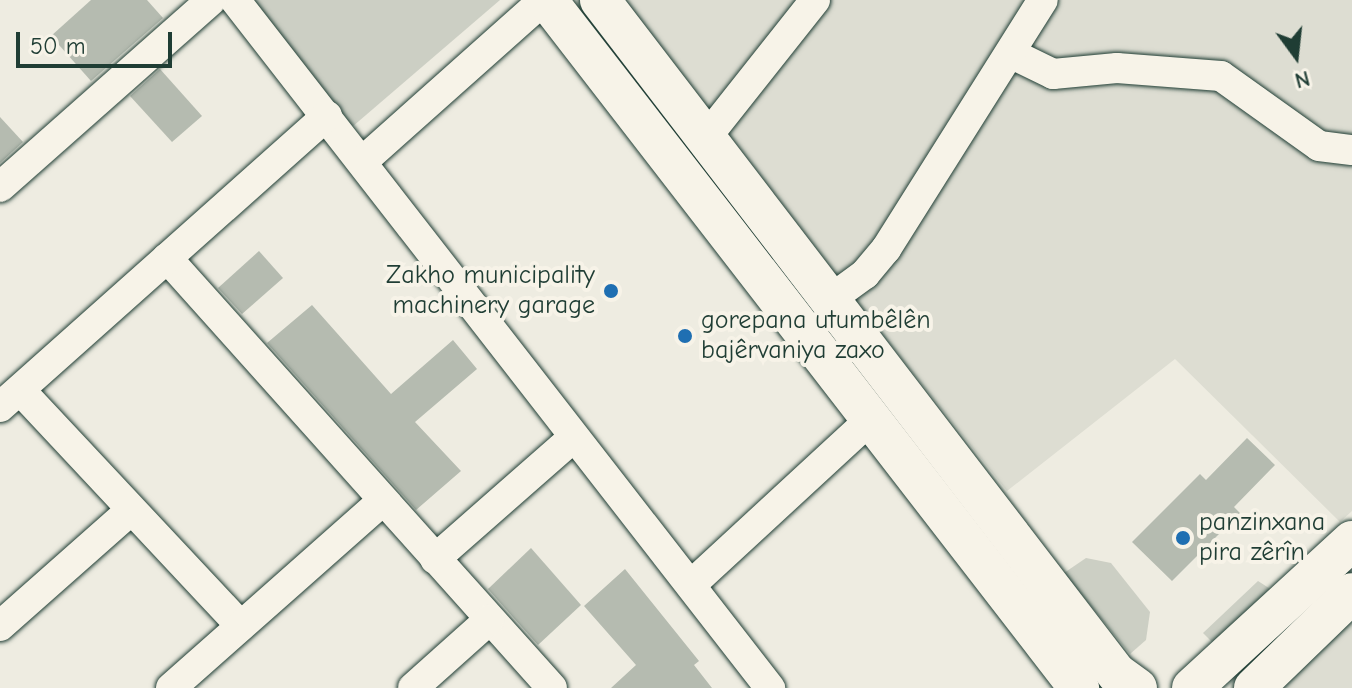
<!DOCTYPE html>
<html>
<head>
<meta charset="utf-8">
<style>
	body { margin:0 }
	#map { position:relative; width:1352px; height:688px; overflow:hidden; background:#eeece1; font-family:"Comic Neue",sans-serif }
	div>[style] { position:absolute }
	.built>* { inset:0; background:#ddddd2 }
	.green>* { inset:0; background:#cccfc4 }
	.building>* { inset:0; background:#b5bbb0 }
	.roads { filter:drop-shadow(0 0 2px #1f3d34) drop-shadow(0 0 2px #1f3d34) }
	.minor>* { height:30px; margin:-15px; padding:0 15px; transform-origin:15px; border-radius:15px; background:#f7f3e8 }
	.major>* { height:40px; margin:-20px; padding:0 20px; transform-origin:20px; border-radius:20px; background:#f7f3e8 }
	.dots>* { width:22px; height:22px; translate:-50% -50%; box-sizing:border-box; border:4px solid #f7f3e8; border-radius:50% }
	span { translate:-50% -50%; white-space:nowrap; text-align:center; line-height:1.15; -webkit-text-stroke:8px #f7f3e8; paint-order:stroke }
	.poi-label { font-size:26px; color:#1f3d34 }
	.right { translate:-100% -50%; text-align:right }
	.left { translate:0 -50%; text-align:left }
	.north { position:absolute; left:1256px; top:16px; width:80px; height:80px; -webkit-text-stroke:6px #f7f3e8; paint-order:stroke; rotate:165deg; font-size:22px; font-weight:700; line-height:32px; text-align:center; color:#1f3d34 }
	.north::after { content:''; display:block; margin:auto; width:28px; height:36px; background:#1f3d34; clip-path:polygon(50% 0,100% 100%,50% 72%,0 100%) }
	.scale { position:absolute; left:16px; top:32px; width:156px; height:36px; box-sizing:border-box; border:4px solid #1f3d34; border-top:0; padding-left:10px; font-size:24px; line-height:28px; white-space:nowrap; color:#1f3d34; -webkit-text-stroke:6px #f7f3e8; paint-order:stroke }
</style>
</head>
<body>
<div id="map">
	<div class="built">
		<i style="clip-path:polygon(616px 0,1352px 0,1352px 511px,1340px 522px,1175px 359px,1007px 491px)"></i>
		<i style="clip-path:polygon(1352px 610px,1352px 688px,1272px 688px)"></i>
	</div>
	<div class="green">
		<i style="clip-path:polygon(239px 0,500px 0,345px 133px)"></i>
		<i style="clip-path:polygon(1086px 558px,1111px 563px,1150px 612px,1146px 640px,1130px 654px,1064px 573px)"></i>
		<i style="clip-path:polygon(1258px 581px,1272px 590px,1215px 645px,1203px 633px)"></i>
	</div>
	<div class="building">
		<i style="clip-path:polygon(91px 0,147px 0,163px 18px,91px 81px,51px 36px)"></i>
		<i style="clip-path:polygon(160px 69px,202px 116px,172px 142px,130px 96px)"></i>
		<i style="clip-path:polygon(0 117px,23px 142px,0 163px)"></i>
		<i style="clip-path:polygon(259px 251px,283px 278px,242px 314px,218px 288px)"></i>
		<i style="clip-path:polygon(312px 305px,391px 394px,453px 340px,477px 369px,415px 422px,461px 471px,416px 510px,267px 343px)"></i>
		<i style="clip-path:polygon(1247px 438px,1275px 465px,1234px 507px,1240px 513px,1172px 581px,1132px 542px,1200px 474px,1206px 480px)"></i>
		<i style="clip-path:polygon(531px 548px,581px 605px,538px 645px,488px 589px)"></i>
		<i style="clip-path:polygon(625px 569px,699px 661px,694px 665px,712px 688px,611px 688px,636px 665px,584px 606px)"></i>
	</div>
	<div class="roads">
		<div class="minor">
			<i style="left:235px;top:0;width:872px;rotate:52.13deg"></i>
			<i style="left:1010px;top:53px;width:48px;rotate:26deg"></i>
			<i style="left:1053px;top:74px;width:64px;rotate:-5.4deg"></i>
			<i style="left:1117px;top:68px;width:104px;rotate:4.4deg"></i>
			<i style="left:1221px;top:76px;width:120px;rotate:35.5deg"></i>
			<i style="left:1319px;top:146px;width:33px;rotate:7deg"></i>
			<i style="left:705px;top:139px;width:177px;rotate:-51.6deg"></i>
			<i style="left:363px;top:161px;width:242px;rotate:-41.7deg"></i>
			<i style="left:0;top:187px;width:282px;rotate:-41.5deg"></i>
			<i style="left:167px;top:258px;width:577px;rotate:48.16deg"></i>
			<i style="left:828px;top:301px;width:46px;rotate:-36.1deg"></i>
			<i style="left:865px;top:274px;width:33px;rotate:-50deg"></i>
			<i style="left:886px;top:249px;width:294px;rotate:-57.8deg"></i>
			<i style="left:20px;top:390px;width:323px;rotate:46.9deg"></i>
			<i style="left:0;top:407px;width:438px;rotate:-41.7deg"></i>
			<i style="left:435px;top:559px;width:185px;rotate:-41.3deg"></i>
			<i style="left:692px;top:584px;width:243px;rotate:-42.7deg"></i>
			<i style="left:0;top:626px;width:174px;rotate:-41.5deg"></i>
			<i style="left:171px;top:688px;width:281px;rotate:-41.5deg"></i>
			<i style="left:413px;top:688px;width:102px;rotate:-41.8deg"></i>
		</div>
		<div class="major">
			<i style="left:547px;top:0;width:870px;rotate:52.29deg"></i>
			<i style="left:600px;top:0;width:848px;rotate:52.52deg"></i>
			<i style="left:1116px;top:673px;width:26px;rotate:36deg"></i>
			<i style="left:1192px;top:688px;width:217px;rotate:-42.6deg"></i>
			<i style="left:1254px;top:688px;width:136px;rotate:-44.1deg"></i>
		</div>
	</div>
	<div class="dots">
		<i style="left:611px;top:291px;background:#1f6fb2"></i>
		<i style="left:685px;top:336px;background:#1f6fb2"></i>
		<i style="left:1183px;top:538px;background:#1f6fb2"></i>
	</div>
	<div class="poi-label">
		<span class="right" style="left:595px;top:291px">Zakho municipality<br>machinery garage</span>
		<span class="left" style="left:701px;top:336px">gorepana utumbêlên<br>bajêrvaniya zaxo</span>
		<span class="left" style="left:1199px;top:538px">panzinxana<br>pira zêrîn</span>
	</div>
	<div class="north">N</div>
	<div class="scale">50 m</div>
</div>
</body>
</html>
